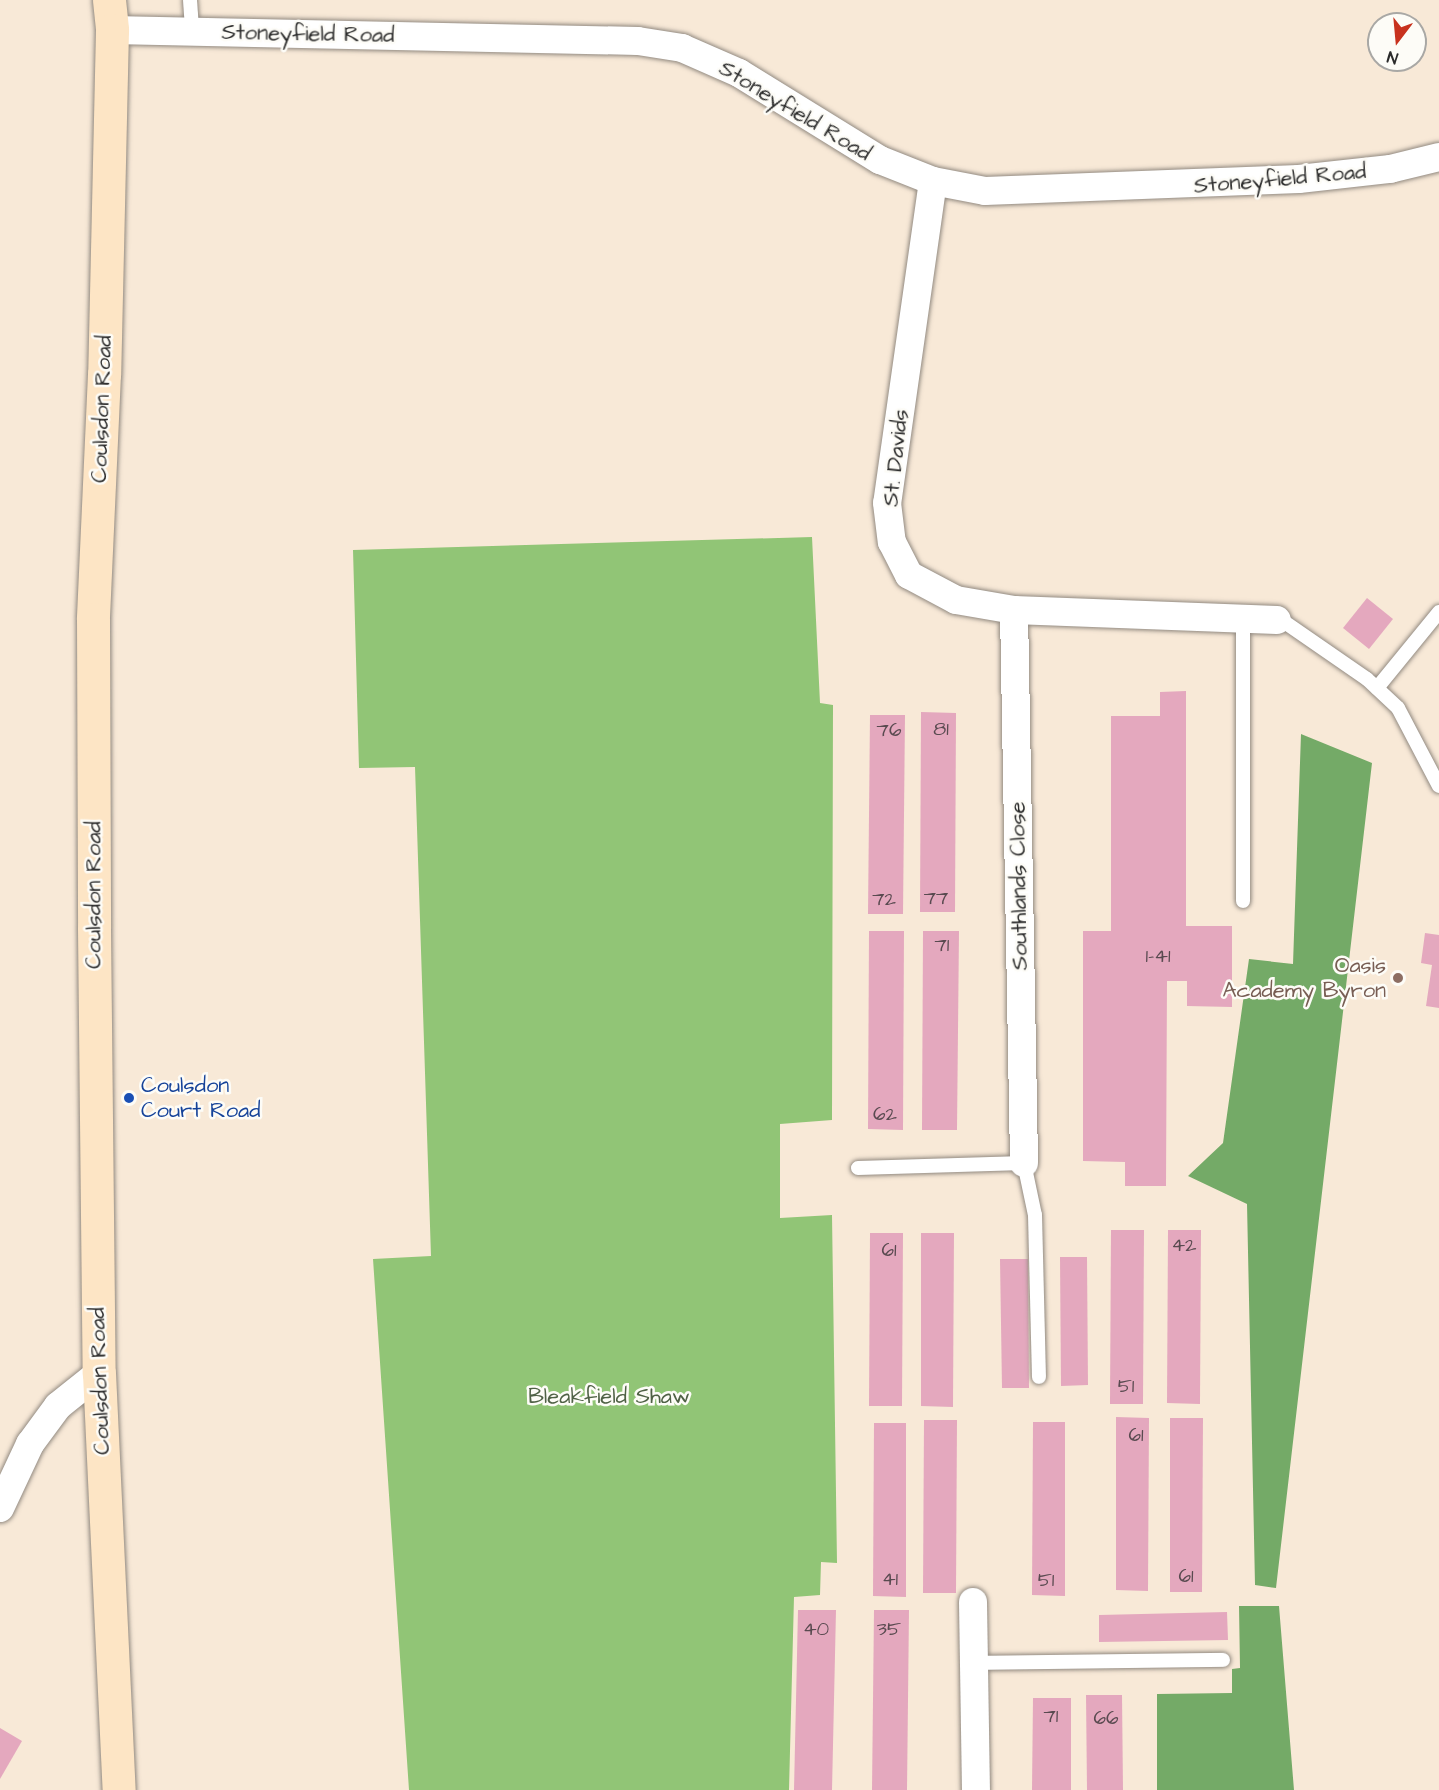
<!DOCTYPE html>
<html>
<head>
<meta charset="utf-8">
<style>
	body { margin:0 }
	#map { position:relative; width:1439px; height:1790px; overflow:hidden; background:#f8e9d7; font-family:"Architects Daughter",sans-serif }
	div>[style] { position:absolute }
	.green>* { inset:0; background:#91c576 }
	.forest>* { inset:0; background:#74aa67 }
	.building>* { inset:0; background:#e4a8be }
	.roads { filter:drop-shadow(0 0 2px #928a81) drop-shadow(0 0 2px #928a81) }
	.lane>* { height:14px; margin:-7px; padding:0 7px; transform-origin:7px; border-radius:7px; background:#fff }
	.street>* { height:28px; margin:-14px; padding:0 14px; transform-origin:14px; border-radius:14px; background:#fff }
	.secondary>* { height:33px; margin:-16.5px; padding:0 16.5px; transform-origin:16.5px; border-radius:16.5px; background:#fde5c5 }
	.dots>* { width:16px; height:16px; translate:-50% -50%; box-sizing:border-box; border:3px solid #fdfcf7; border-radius:50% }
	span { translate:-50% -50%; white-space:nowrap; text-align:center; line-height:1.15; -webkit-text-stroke:5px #fdfcf7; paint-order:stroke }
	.number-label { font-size:20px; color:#594a50 }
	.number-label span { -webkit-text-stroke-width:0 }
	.street-label { font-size:22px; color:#2b2b2b }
	.education-label { font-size:22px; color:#785e54 }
	.right { translate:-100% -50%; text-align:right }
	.transit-label { font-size:22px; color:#164399 }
	.left { translate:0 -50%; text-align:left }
	.park-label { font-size:22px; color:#4f6145 }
	.north { position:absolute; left:1367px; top:12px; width:60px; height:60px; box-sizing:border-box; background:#fdfcf7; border:2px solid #a9a8a5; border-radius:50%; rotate:196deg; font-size:16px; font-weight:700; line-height:24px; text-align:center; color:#2b2b2b }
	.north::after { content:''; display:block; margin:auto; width:21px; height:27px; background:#c8321e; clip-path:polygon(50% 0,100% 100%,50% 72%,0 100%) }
</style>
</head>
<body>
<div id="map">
	<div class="green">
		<i style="clip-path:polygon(812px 537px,820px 703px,833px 705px,832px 1120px,780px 1124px,780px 1218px,832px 1215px,837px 1563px,821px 1562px,820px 1595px,794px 1597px,789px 1790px,409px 1790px,373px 1259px,431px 1256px,415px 767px,359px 768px,353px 550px)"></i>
	</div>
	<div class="forest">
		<i style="clip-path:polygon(1301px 734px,1372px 763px,1276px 1588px,1255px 1585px,1247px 1204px,1188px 1176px,1223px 1143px,1249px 959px,1293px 964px)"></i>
		<i style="clip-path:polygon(1239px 1606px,1279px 1606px,1294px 1790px,1157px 1790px,1157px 1694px,1232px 1693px,1232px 1669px,1240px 1668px)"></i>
	</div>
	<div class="building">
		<i style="clip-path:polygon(1367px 598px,1393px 619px,1369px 649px,1343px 628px)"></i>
		<i style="clip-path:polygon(1186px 691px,1186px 926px,1232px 926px,1232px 1007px,1187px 1006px,1187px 981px,1167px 981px,1166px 1186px,1125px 1186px,1125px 1162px,1083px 1161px,1083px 931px,1111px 931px,1111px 716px,1160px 716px,1160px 692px)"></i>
		<i style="clip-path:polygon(921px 712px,956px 713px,955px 912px,920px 912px)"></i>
		<i style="clip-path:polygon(870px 715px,905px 715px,903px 914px,868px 914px)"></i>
		<i style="clip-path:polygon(869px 931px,904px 931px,903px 1130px,868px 1129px)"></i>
		<i style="clip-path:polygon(923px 931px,959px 931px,957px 1130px,922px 1130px)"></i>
		<i style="clip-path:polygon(1425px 933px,1439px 935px,1439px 1008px,1426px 1006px,1432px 965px,1421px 963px)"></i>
		<i style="clip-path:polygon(1111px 1230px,1144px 1230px,1143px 1404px,1110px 1404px)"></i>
		<i style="clip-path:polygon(1168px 1230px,1201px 1230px,1200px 1404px,1167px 1403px)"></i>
		<i style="clip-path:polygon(870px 1233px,903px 1233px,902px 1406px,869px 1406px)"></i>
		<i style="clip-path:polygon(921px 1233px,954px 1233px,953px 1407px,921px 1406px)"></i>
		<i style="clip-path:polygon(1060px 1257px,1087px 1257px,1088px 1385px,1061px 1386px)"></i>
		<i style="clip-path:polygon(1000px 1259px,1028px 1259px,1029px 1388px,1002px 1388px)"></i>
		<i style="clip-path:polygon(1116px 1417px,1149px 1418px,1148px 1591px,1116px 1590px)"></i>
		<i style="clip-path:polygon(1170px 1418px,1203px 1418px,1202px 1592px,1170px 1592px)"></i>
		<i style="clip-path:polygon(924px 1420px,957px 1420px,956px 1593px,923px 1593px)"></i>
		<i style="clip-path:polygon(1033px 1422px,1065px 1422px,1065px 1596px,1032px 1595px)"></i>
		<i style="clip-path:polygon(874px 1423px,906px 1423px,906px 1597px,873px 1596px)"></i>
		<i style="clip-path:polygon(798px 1610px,836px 1610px,832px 1790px,794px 1790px)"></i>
		<i style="clip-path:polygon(874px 1610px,909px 1610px,907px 1790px,872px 1790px)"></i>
		<i style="clip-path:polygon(1227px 1612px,1228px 1640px,1099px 1642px,1099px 1615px)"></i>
		<i style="clip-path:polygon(1086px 1695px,1122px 1695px,1123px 1790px,1087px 1790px)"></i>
		<i style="clip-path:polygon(1033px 1698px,1071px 1698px,1071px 1790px,1032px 1790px)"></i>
		<i style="clip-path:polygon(0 1728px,22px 1741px,0 1779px)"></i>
	</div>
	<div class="roads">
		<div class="lane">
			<i style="left:190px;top:0;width:32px;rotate:86deg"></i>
			<i style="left:1277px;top:620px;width:6px;rotate:9deg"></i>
			<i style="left:1283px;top:621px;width:102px;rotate:34.6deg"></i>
			<i style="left:1367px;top:679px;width:42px;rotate:43.1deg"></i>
			<i style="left:1398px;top:708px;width:88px;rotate:62.3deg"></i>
			<i style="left:1377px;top:688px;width:98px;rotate:-50.8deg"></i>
			<i style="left:1243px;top:901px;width:283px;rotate:-90deg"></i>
			<i style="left:858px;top:1168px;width:166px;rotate:-1.7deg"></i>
			<i style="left:1024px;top:1163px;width:53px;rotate:78.1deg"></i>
			<i style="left:1035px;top:1215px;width:162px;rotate:88.6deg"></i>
			<i style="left:974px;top:1663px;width:249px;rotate:-0.7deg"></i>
		</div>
		<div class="street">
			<i style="left:112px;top:30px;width:526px;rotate:1.2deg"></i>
			<i style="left:638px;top:41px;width:45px;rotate:9deg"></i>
			<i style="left:682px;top:48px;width:62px;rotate:23.7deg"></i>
			<i style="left:739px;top:73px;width:166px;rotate:31.7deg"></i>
			<i style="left:880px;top:160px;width:57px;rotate:21.6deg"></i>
			<i style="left:933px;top:181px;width:53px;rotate:10.9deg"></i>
			<i style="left:985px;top:191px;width:314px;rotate:-2.2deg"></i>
			<i style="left:1299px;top:179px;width:92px;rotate:-6.3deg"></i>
			<i style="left:1390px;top:169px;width:50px;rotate:-13.8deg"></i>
			<i style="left:933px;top:181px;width:325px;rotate:98.1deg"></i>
			<i style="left:887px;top:503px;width:39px;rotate:83deg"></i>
			<i style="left:892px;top:542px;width:37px;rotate:63deg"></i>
			<i style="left:909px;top:575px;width:53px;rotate:28deg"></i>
			<i style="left:956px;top:600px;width:59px;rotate:9.8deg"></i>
			<i style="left:1014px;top:610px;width:263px;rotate:2.2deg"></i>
			<i style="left:1014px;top:610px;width:553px;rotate:88.96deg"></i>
			<i style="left:0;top:1508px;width:71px;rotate:-64.9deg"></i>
			<i style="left:30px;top:1444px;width:47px;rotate:-53.6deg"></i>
			<i style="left:58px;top:1406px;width:53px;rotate:-38.8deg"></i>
			<i style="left:973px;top:1602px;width:188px;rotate:89.1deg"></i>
		</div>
		<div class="secondary">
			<i style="left:109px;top:0;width:30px;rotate:84deg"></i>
			<i style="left:112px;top:30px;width:344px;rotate:91.3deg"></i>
			<i style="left:104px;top:374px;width:245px;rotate:92.6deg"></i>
			<i style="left:93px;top:619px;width:309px;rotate:89.8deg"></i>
			<i style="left:94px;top:928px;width:445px;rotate:89.4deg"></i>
			<i style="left:99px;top:1373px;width:417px;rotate:87.3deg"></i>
		</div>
	</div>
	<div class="dots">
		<i style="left:1398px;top:978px;background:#8d6e63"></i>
		<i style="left:129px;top:1098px;background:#1a4fb4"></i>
	</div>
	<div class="number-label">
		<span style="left:941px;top:729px">81</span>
		<span style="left:889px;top:730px">76</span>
		<span style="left:936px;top:898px">77</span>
		<span style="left:884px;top:899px">72</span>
		<span style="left:942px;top:945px">71</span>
		<span style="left:1158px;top:956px">1-41</span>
		<span style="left:885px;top:1114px">62</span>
		<span style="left:1184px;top:1245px">42</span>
		<span style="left:889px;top:1250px">61</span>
		<span style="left:1126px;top:1386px">51</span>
		<span style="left:1136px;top:1435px">61</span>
		<span style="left:1186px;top:1576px">61</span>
		<span style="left:890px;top:1579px">41</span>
		<span style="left:1046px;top:1580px">51</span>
		<span style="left:816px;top:1629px">40</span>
		<span style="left:889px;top:1629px">35</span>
		<span style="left:1051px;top:1716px">71</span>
		<span style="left:1106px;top:1718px">66</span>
	</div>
	<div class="street-label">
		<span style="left:308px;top:34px;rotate:1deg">Stoneyfield Road</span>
		<span style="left:795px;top:111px;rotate:31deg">Stoneyfield Road</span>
		<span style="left:1280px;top:179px;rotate:-5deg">Stoneyfield Road</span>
		<span style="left:102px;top:409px;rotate:-88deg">Coulsdon Road</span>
		<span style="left:896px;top:458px;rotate:-84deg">St. Davids</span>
		<span style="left:1019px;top:886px;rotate:-91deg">Southlands Close</span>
		<span style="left:94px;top:895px;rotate:-90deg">Coulsdon Road</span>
		<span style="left:100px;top:1381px;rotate:-92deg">Coulsdon Road</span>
	</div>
	<div class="education-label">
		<span class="right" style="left:1386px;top:978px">Oasis<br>Academy Byron</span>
	</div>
	<div class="transit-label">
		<span class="left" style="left:141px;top:1098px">Coulsdon<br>Court Road</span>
	</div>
	<div class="park-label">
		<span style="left:609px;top:1397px">Bleakfield Shaw</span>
	</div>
	<div class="north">N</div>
</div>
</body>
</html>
